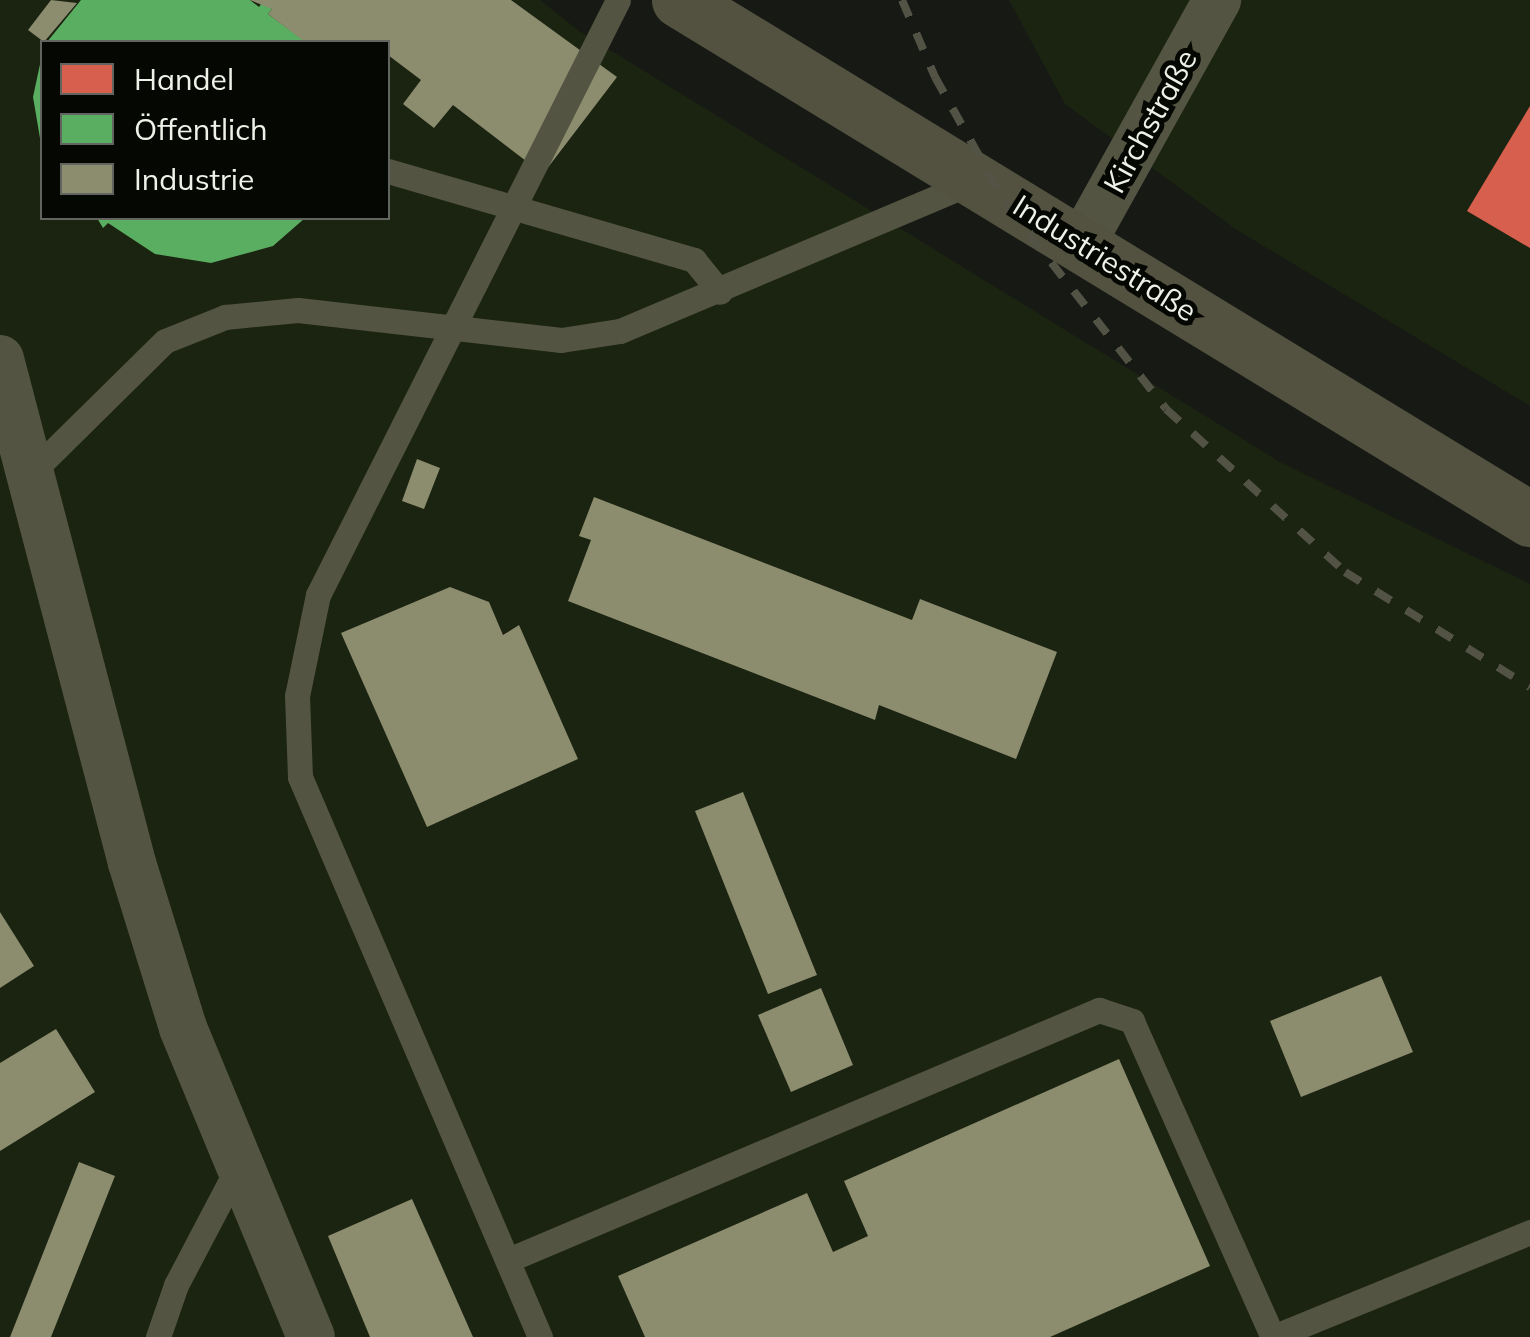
<!DOCTYPE html>
<html>
<head>
<meta charset="utf-8">
<style>
	body { margin:0 }
	#map { position:relative; width:1530px; height:1337px; overflow:hidden; background:#171a14; font-family:Mulish,sans-serif }
	div>[style] { position:absolute }
	.built>* { inset:0; background:#1b2311 }
	.shops>* { inset:0; background:#d6604d }
	.public>* { inset:0; background:#5aae61 }
	.industry>* { inset:0; background:#8c8c6e }
	.lane>* { height:25px; margin:-12.5px; padding:0 12.5px; transform-origin:12.5px; border-radius:12.5px; background:#545443 }
	.street>* { height:48px; margin:-24px; padding:0 24px; transform-origin:24px; border-radius:24px; background:#545443 }
	.secondary>* { height:55px; margin:-27.5px; padding:0 27.5px; transform-origin:27.5px; border-radius:27.5px; background:#535240 }
	.rail>* { height:8px; margin-top:-4px; transform-origin:0; background:repeating-linear-gradient(90deg,#525245 0 18px,transparent 0 36px) }
	span { translate:-50% -50%; white-space:nowrap; text-align:center; line-height:1.15; -webkit-text-stroke:10px #050703; paint-order:stroke }
	.street-label { font-size:30px; color:#edf1e8 }
	.legend { position:absolute; left:40px; top:40px; width:350px; height:180px; box-sizing:border-box; background:#050703; border:2px solid #62655f; margin:0; padding:12px 18px; list-style:none; font-size:30px; color:#edf1e8 }
	.legend li { display:flex; align-items:center; gap:20px; height:50px }
	.legend b { width:50px; border:2px solid #62655f }
</style>
</head>
<body>
<div id="map">
	<div class="built">
		<i style="clip-path:polygon(evenodd,0 0,540px 0,579px 31px,1280px 462px,1530px 584px,1530px 1337px,0 1337px,0 0,42px 42px,388px 42px,388px 218px,42px 218px,42px 42px)"></i>
		<i style="clip-path:polygon(1009px 0,1530px 0,1530px 406px,1237px 230px,1065px 104px)"></i>
	</div>
	<div class="shops">
		<i style="clip-path:polygon(1530px 106px,1530px 248px,1467px 211px)"></i>
	</div>
	<div class="public">
		<i style="clip-path:polygon(81px 0,250px 0,259px 7px,263px 1px,272px 9px,268px 14px,306px 42px,47px 42px)"></i>
		<i style="clip-path:polygon(42px 55px,42px 144px,41px 144px,33px 97px)"></i>
		<i style="clip-path:polygon(97px 218px,305px 218px,273px 246px,211px 263px,155px 254px,108px 223px,103px 228px)"></i>
	</div>
	<div class="industry">
		<i style="clip-path:polygon(51px 0,77px 3px,44px 42px,28px 30px)"></i>
		<i style="clip-path:polygon(250px 0,511px 0,617px 77px,543px 174px,453px 105px,434px 128px,403px 104px,421px 80px,388px 55px,388px 42px,305px 42px,268px 14px,272px 9px)"></i>
		<i style="clip-path:polygon(417px 459px,440px 468px,424px 509px,402px 501px)"></i>
		<i style="clip-path:polygon(594px 497px,912px 620px,920px 599px,1057px 652px,1016px 759px,879px 705px,875px 720px,568px 601px,591px 540px,579px 536px)"></i>
		<i style="clip-path:polygon(450px 587px,489px 602px,503px 635px,519px 625px,578px 759px,427px 827px,341px 633px)"></i>
		<i style="clip-path:polygon(743px 792px,817px 975px,768px 994px,695px 811px)"></i>
		<i style="clip-path:polygon(0 912px,34px 966px,0 988px)"></i>
		<i style="clip-path:polygon(1381px 976px,1413px 1052px,1301px 1097px,1270px 1021px)"></i>
		<i style="clip-path:polygon(821px 988px,853px 1065px,791px 1092px,758px 1015px)"></i>
		<i style="clip-path:polygon(56px 1029px,95px 1092px,0 1151px,0 1063px)"></i>
		<i style="clip-path:polygon(1119px 1059px,1210px 1266px,1050px 1337px,645px 1337px,618px 1276px,807px 1193px,833px 1252px,868px 1236px,844px 1181px)"></i>
		<i style="clip-path:polygon(79px 1162px,115px 1176px,51px 1337px,10px 1337px)"></i>
		<i style="clip-path:polygon(412px 1199px,473px 1337px,370px 1337px,328px 1236px)"></i>
	</div>
	<div class="lane">
		<i style="left:388px;top:171px;width:319px;rotate:16.2deg"></i>
		<i style="left:694px;top:260px;width:41px;rotate:50.9deg"></i>
		<i style="left:28px;top:476px;width:192px;rotate:-44.6deg"></i>
		<i style="left:165px;top:341px;width:65px;rotate:-21.8deg"></i>
		<i style="left:225px;top:317px;width:73px;rotate:-5.5deg"></i>
		<i style="left:298px;top:310px;width:265px;rotate:6.5deg"></i>
		<i style="left:561px;top:340px;width:60px;rotate:-8.7deg"></i>
		<i style="left:620px;top:331px;width:385px;rotate:-22.9deg"></i>
		<i style="left:508px;top:1260px;width:642px;rotate:-22.93deg"></i>
		<i style="left:1099px;top:1010px;width:35px;rotate:18deg"></i>
		<i style="left:1132px;top:1021px;width:346px;rotate:66deg"></i>
		<i style="left:158px;top:1337px;width:55px;rotate:-70.9deg"></i>
		<i style="left:176px;top:1285px;width:136px;rotate:-62.3deg"></i>
		<i style="left:540px;top:1337px;width:609px;rotate:-113.2deg"></i>
		<i style="left:300px;top:777px;width:81px;rotate:-92.1deg"></i>
		<i style="left:297px;top:696px;width:103px;rotate:-78.3deg"></i>
		<i style="left:318px;top:595px;width:666px;rotate:-63.24deg"></i>
		<i style="left:1273px;top:1337px;width:278px;rotate:-22.2deg"></i>
	</div>
	<div class="street">
		<i style="left:1083px;top:241px;width:276px;rotate:-60.9deg"></i>
		<i style="left:0;top:359px;width:521px;rotate:75.32deg"></i>
		<i style="left:132px;top:863px;width:173px;rotate:72.8deg"></i>
		<i style="left:183px;top:1028px;width:334px;rotate:67.5deg"></i>
	</div>
	<div class="secondary">
		<i style="left:679px;top:0;width:997px;rotate:31.38deg"></i>
	</div>
	<div class="rail">
		<i style="left:902px;top:0;width:84px;rotate:66.8deg"></i>
		<i style="left:935px;top:77px;width:148px;rotate:60.8deg"></i>
		<i style="left:1007px;top:206px;width:258px;rotate:51.9deg"></i>
		<i style="left:1166px;top:409px;width:242px;rotate:42.3deg"></i>
		<i style="left:1345px;top:572px;width:218px;rotate:31.9deg"></i>
	</div>
	<div class="street-label">
		<span style="left:1150px;top:121px;rotate:-61deg">Kirchstraße</span>
		<span style="left:1105px;top:258px;rotate:32deg">Industriestraße</span>
	</div>
	<ul class="legend">
	<li><b style="height:28px;background:#d6604d"></b>Handel</li>
	<li><b style="height:28px;background:#5aae61"></b>Öffentlich</li>
	<li><b style="height:28px;background:#8c8c6e"></b>Industrie</li>
	</ul>
</div>
</body>
</html>
